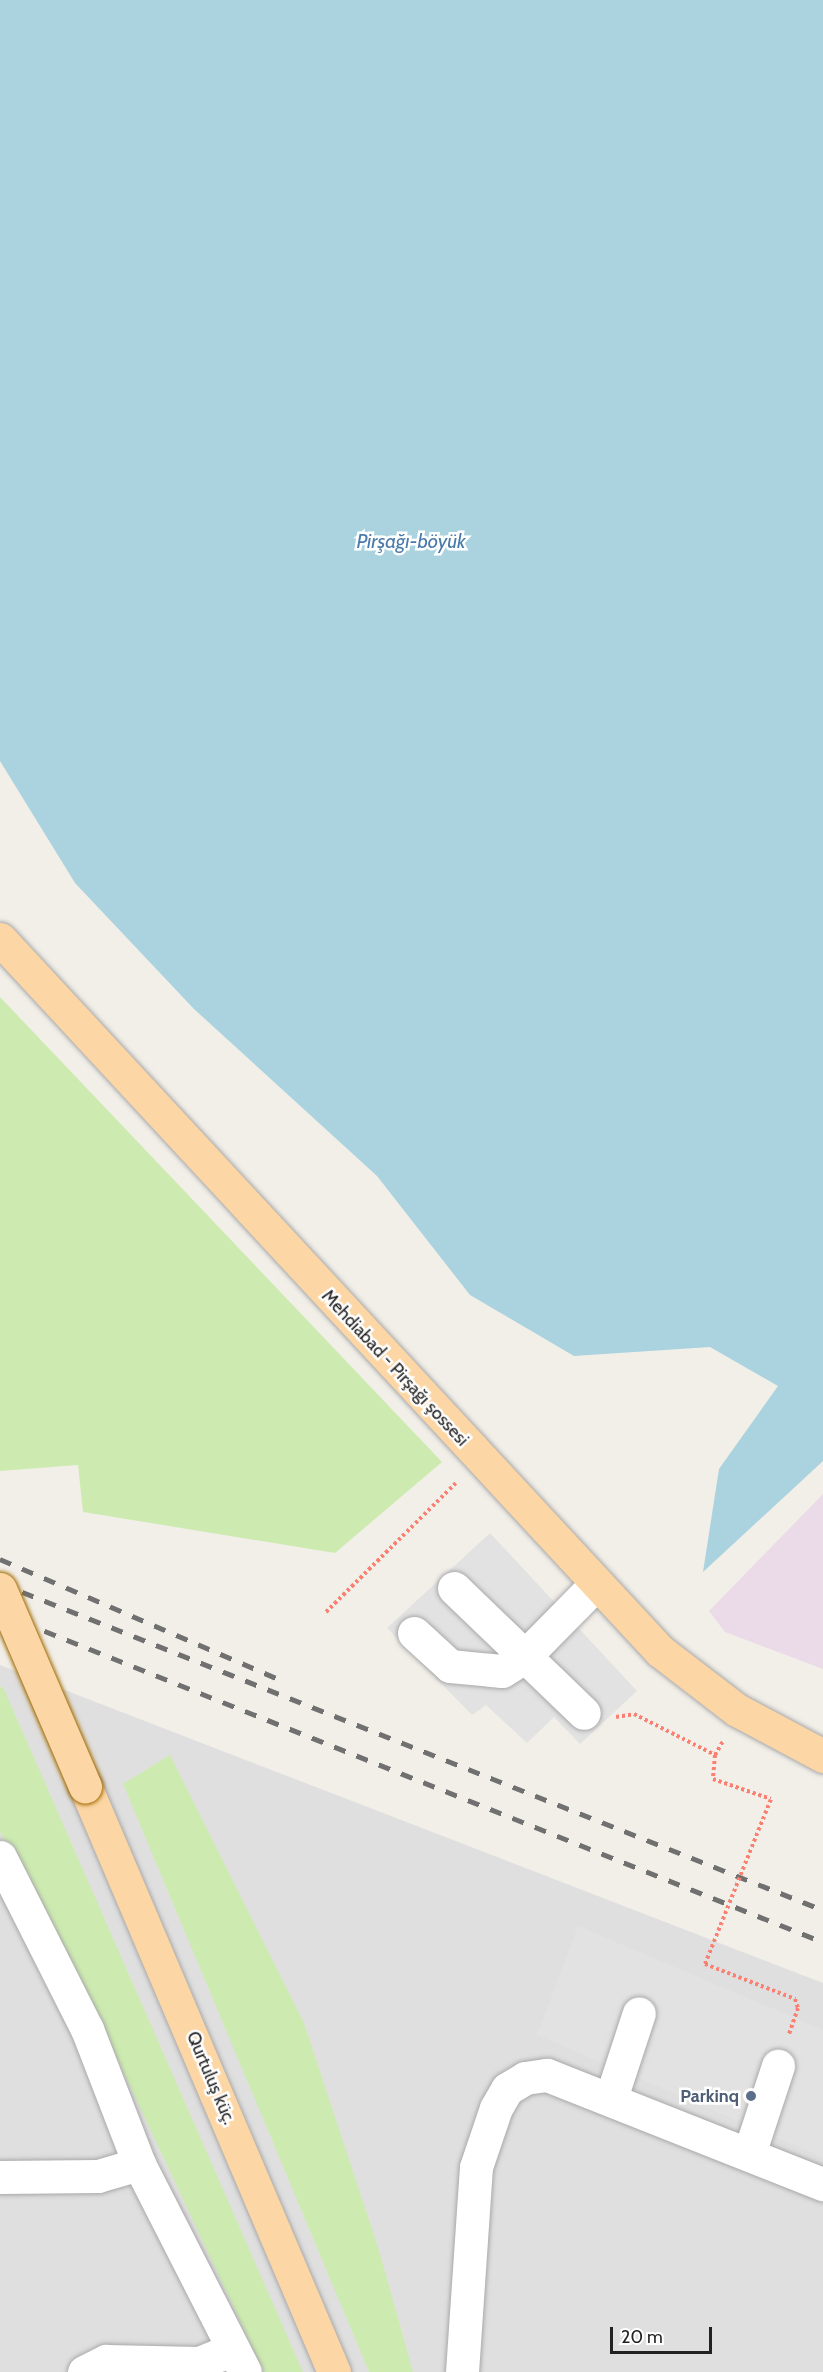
<!DOCTYPE html>
<html>
<head>
<meta charset="utf-8">
<style>
	body { margin:0 }
	#map { position:relative; width:823px; height:2372px; overflow:hidden; background:#f2efe9; font-family:Cabin,sans-serif }
	div>[style] { position:absolute }
	.residential>* { inset:0; background:#e0dfdf }
	.industrial>* { inset:0; background:#ebdbe8 }
	.grass>* { inset:0; background:#cdebb0 }
	.parking>* { inset:0; background:#e2e2e2 }
	.water>* { inset:0; background:#aad3df }
	.path>* { height:4px; margin-top:-2px; transform-origin:0; background:repeating-linear-gradient(90deg,#fa8072 0 3px,transparent 0 6px) }
	.roads { filter:drop-shadow(0 0 2px #a9a9a9) drop-shadow(0 0 2px #a9a9a9) }
	.minor>* { height:33px; margin:-16.5px; padding:0 16.5px; transform-origin:16.5px; border-radius:16.5px; background:#fff }
	.major>* { height:33px; margin:-16.5px; padding:0 16.5px; transform-origin:16.5px; border-radius:16.5px; background:#fcd6a4 }
	.rail>* { height:4.5px; margin-top:-2.25px; transform-origin:0; background:repeating-linear-gradient(90deg,#707070 0 12px,transparent 0 24px) }
	.path-bridge>* { height:4px; margin-top:-2px; transform-origin:0; background:repeating-linear-gradient(90deg,#fa8072 0 3px,transparent 0 6px) }
	.bridges { filter:drop-shadow(0 0 2px #a06b00) drop-shadow(0 0 2px #a06b00) }
	.major-bridge>* { height:33px; margin:-16.5px; padding:0 16.5px; transform-origin:16.5px; border-radius:16.5px; background:#fcd6a4 }
	.dots>* { width:16px; height:16px; translate:-50% -50%; box-sizing:border-box; border:3px solid #fff; border-radius:50% }
	span { translate:-50% -50%; white-space:nowrap; text-align:center; line-height:1.15; -webkit-text-stroke:5px #fff; paint-order:stroke }
	.street-label { font-size:18px; color:#222 }
	.service-label { font-size:18px; color:#4e5e75; font-weight:700 }
	.right { translate:-100% -50%; text-align:right }
	.water-label { font-size:20px; color:#4a7aab; font-style:italic }
	.scale { position:absolute; left:610px; top:2327px; width:102px; height:27px; box-sizing:border-box; border:3px solid #222; border-top:0; padding-left:8px; font-size:18px; line-height:21px; white-space:nowrap; color:#222; -webkit-text-stroke:4px #fff; paint-order:stroke }
</style>
</head>
<body>
<div id="map">
	<div class="residential">
		<i style="clip-path:polygon(0 1665px,823px 1983px,823px 2372px,0 2372px)"></i>
	</div>
	<div class="industrial">
		<i style="clip-path:polygon(823px 1494px,823px 1669px,725px 1632px,709px 1611px)"></i>
	</div>
	<div class="grass">
		<i style="clip-path:polygon(0 997px,442px 1462px,335px 1553px,83px 1512px,78px 1465px,0 1471px)"></i>
		<i style="clip-path:polygon(0 1687px,3px 1687px,303px 2372px,264px 2372px,83px 1986px,0 1832px)"></i>
		<i style="clip-path:polygon(170px 1755px,304px 2023px,379px 2250px,413px 2372px,369px 2372px,123px 1784px)"></i>
	</div>
	<div class="parking">
		<i style="clip-path:polygon(490px 1533px,637px 1691px,580px 1744px,554px 1717px,527px 1743px,486px 1705px,472px 1715px,387px 1628px)"></i>
		<i style="clip-path:polygon(578px 1926px,823px 2030px,823px 2157px,537px 2035px)"></i>
	</div>
	<div class="water">
		<i style="clip-path:polygon(0 0,823px 0,823px 1461px,703px 1572px,719px 1469px,778px 1386px,710px 1347px,574px 1356px,470px 1295px,377px 1176px,194px 1009px,75px 883px,0 761px)"></i>
	</div>
	<div class="path">
		<i style="left:326px;top:1612px;width:186px;rotate:-44.8deg"></i>
		<i style="left:616px;top:1717px;width:18px;rotate:-9deg"></i>
		<i style="left:634px;top:1714px;width:91px;rotate:26.8deg"></i>
		<i style="left:715px;top:1755px;width:24px;rotate:95deg"></i>
		<i style="left:713px;top:1779px;width:61px;rotate:19deg"></i>
		<i style="left:715px;top:1755px;width:16px;rotate:-60deg"></i>
		<i style="left:705px;top:1964px;width:97px;rotate:21.3deg"></i>
		<i style="left:795px;top:1999px;width:9px;rotate:72deg"></i>
		<i style="left:798px;top:2008px;width:28px;rotate:109deg"></i>
	</div>
	<div class="roads">
		<div class="minor">
			<i style="left:454px;top:1588px;width:180px;rotate:43.9deg"></i>
			<i style="left:414px;top:1633px;width:49px;rotate:42.5deg"></i>
			<i style="left:450px;top:1666px;width:52px;rotate:5.5deg"></i>
			<i style="left:502px;top:1671px;width:26px;rotate:-32deg"></i>
			<i style="left:524px;top:1657px;width:101px;rotate:-45.4deg"></i>
			<i style="left:0;top:1857px;width:193px;rotate:63.2deg"></i>
			<i style="left:87px;top:2029px;width:145px;rotate:68.9deg"></i>
			<i style="left:139px;top:2164px;width:233px;rotate:63deg"></i>
			<i style="left:611px;top:2098px;width:89px;rotate:-71.8deg"></i>
			<i style="left:749px;top:2154px;width:93px;rotate:-71.8deg"></i>
			<i style="left:0;top:2177px;width:98px;rotate:-0.6deg"></i>
			<i style="left:98px;top:2176px;width:43px;rotate:-16.3deg"></i>
			<i style="left:84px;top:2372px;width:25px;rotate:-27deg"></i>
			<i style="left:106px;top:2361px;width:93px;rotate:1.2deg"></i>
			<i style="left:199px;top:2363px;width:35px;rotate:-22deg"></i>
			<i style="left:462px;top:2372px;width:205px;rotate:-86.1deg"></i>
			<i style="left:476px;top:2167px;width:62px;rotate:-71.3deg"></i>
			<i style="left:496px;top:2108px;width:22px;rotate:-60deg"></i>
			<i style="left:507px;top:2089px;width:21px;rotate:-31deg"></i>
			<i style="left:525px;top:2078px;width:22px;rotate:-8deg"></i>
			<i style="left:547px;top:2075px;width:297px;rotate:21.6deg"></i>
		</div>
		<div class="major">
			<i style="left:0;top:939px;width:971px;rotate:47.17deg"></i>
			<i style="left:660px;top:1651px;width:97px;rotate:37.5deg"></i>
			<i style="left:737px;top:1710px;width:98px;rotate:28.1deg"></i>
			<i style="left:85px;top:1786px;width:637px;rotate:66.98deg"></i>
		</div>
	</div>
	<div class="rail">
		<i style="left:0;top:1559px;width:310px;rotate:23.3deg"></i>
		<i style="left:0;top:1583px;width:886px;rotate:21.67deg"></i>
		<i style="left:0;top:1613px;width:886px;rotate:21.79deg"></i>
	</div>
	<div class="path-bridge">
		<i style="left:705px;top:1964px;width:178px;rotate:-68.2deg"></i>
	</div>
	<div class="bridges">
		<div class="major-bridge">
			<i style="left:0;top:1589px;width:215px;rotate:66.7deg"></i>
		</div>
	</div>
	<div class="dots">
		<i style="left:751px;top:2096px;background:#5c6f8a"></i>
	</div>
	<div class="street-label">
		<span style="left:395px;top:1368px;rotate:47deg">Mehdiabad - Pirşağı şossesi</span>
		<span style="left:211px;top:2078px;rotate:67deg">Qurtuluş küç.</span>
	</div>
	<div class="service-label">
		<span class="right" style="left:739px;top:2096px">Parkinq</span>
	</div>
	<div class="water-label">
		<span style="left:411px;top:541px">Pirşağı-böyük</span>
	</div>
	<div class="scale">20 m</div>
</div>
</body>
</html>
